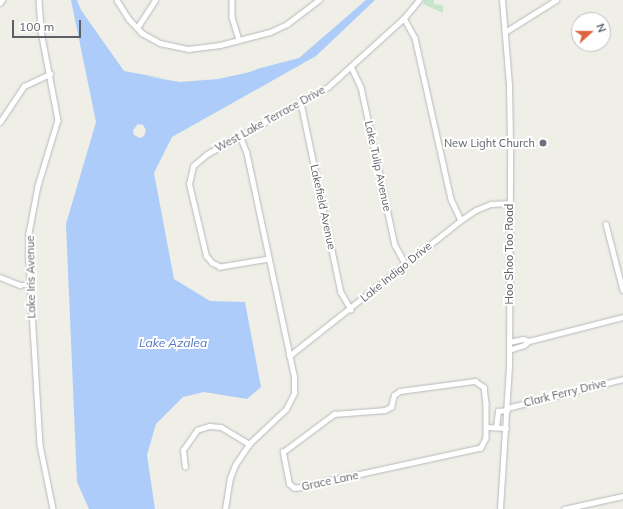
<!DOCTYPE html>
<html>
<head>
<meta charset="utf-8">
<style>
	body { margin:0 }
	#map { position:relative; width:623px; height:509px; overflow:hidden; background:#efefe7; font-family:Mulish,sans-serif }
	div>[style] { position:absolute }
	.green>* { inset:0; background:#c6e5cb }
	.water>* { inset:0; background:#adccf9 }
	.pier>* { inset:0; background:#efefe7 }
	.roads { filter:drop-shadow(0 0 1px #b7b8bc) drop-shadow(0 0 1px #b7b8bc) }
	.minor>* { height:4.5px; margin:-2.25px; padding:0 2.25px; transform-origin:2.25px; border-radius:2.25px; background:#fff }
	.dots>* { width:11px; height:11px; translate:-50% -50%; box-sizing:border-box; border:2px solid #fff; border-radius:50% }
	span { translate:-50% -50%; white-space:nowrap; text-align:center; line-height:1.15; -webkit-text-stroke:4px #fff; paint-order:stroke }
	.street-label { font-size:11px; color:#5e6066 }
	.worship-label { font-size:11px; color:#5b616d }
	.right { translate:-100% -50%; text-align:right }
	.water-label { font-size:12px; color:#5173bc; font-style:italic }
	.north { position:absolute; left:571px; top:12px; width:40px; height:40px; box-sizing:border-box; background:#fff; border:1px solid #bfbfc2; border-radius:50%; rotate:69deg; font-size:11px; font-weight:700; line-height:16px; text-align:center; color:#5e6066 }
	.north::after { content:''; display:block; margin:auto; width:14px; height:18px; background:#dd653f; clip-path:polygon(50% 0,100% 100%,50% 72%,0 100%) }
	.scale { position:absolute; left:12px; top:20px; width:69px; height:18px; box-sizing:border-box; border:2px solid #5e6066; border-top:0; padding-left:5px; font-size:12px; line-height:14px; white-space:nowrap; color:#5e6066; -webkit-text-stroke:3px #fff; paint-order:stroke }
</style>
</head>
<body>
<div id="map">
	<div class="green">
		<i style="clip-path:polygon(424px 0,434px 0,434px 4px,443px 5px,443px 13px,423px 4px)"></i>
	</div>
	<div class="water">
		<i style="clip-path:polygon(evenodd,71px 0,77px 0,81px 10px,124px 71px,178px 81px,218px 79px,299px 58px,366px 0,375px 0,316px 56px,172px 137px,154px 173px,174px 279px,210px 301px,245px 302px,261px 387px,247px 399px,204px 392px,183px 397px,156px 424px,147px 455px,155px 509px,89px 509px,77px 482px,66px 224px,96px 122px,71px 0,138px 124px,143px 125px,146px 130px,144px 136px,140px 138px,134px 135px,133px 130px,138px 124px)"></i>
	</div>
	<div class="pier">
		<i style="clip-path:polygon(257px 67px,257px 69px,250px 72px,218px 79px,180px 82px,145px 76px,178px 80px,218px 79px)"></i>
	</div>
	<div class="roads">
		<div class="minor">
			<i style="left:39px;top:0;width:31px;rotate:86deg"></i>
			<i style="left:41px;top:31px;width:91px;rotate:79.2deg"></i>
			<i style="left:58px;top:120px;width:69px;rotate:106.9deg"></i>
			<i style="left:38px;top:186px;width:48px;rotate:100.8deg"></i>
			<i style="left:29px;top:233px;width:27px;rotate:90deg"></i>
			<i style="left:29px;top:260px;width:185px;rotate:86.6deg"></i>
			<i style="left:40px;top:445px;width:65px;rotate:78.5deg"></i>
			<i style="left:117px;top:0;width:22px;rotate:58deg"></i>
			<i style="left:129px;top:19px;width:19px;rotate:47deg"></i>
			<i style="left:142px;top:33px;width:21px;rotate:29deg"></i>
			<i style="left:160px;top:43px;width:29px;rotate:12deg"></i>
			<i style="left:188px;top:49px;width:32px;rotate:-7deg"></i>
			<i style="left:220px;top:45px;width:52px;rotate:-14.6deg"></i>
			<i style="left:270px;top:32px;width:19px;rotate:-25deg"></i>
			<i style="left:287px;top:24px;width:40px;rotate:-37deg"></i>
			<i style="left:232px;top:0;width:17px;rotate:90deg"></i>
			<i style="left:232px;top:17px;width:24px;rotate:73deg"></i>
			<i style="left:0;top:3px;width:4px;rotate:-56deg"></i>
			<i style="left:404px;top:18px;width:23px;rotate:61deg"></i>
			<i style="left:415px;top:38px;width:165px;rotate:77.4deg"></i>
			<i style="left:451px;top:199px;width:23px;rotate:65deg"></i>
			<i style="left:137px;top:28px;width:33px;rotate:-57deg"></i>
			<i style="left:505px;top:32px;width:60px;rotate:-32.1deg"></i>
			<i style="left:352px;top:68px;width:21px;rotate:65deg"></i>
			<i style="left:361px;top:87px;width:162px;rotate:77.9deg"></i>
			<i style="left:395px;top:245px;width:23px;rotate:61deg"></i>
			<i style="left:301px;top:103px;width:193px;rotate:78.1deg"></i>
			<i style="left:341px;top:292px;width:20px;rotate:60deg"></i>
			<i style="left:0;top:122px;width:43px;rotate:-56.3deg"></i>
			<i style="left:24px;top:86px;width:29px;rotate:-25deg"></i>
			<i style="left:606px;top:224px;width:68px;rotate:75.6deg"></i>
			<i style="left:269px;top:259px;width:50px;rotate:170.7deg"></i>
			<i style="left:220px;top:267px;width:9px;rotate:-153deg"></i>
			<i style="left:212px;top:263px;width:9px;rotate:-131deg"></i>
			<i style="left:206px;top:256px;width:74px;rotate:-103.3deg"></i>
			<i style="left:189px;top:184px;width:18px;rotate:-77deg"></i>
			<i style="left:193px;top:166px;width:18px;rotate:-41deg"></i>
			<i style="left:207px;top:154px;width:138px;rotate:-29deg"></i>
			<i style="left:328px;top:87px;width:103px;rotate:-42.2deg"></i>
			<i style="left:404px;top:18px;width:23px;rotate:-50deg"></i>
			<i style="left:0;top:277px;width:22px;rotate:22deg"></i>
			<i style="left:20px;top:285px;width:11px"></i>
			<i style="left:509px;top:342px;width:14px;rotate:-12deg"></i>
			<i style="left:523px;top:339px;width:6px;rotate:18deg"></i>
			<i style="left:509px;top:350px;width:16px;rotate:-18deg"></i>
			<i style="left:524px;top:345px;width:6px;rotate:-39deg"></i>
			<i style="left:529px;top:341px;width:97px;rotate:-14.3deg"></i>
			<i style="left:289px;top:356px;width:219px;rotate:-38.3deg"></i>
			<i style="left:461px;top:220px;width:18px;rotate:-34deg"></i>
			<i style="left:476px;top:210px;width:16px;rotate:-22deg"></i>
			<i style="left:491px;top:204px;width:19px;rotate:-3deg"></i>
			<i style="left:475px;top:381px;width:11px;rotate:34deg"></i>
			<i style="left:484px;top:387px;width:16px;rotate:83deg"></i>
			<i style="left:486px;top:403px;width:35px;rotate:90deg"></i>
			<i style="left:486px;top:438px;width:11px;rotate:117deg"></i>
			<i style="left:481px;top:448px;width:187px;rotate:167.7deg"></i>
			<i style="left:298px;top:488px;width:4px;rotate:180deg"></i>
			<i style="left:294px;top:488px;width:6px;rotate:-141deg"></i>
			<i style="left:289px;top:484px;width:33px;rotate:-101deg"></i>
			<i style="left:283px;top:452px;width:64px;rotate:-36.7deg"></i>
			<i style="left:334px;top:414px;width:51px;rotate:-4.5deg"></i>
			<i style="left:385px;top:410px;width:7px;rotate:-27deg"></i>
			<i style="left:391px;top:407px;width:12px;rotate:-76deg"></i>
			<i style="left:394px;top:395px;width:7px;rotate:-34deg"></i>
			<i style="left:400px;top:391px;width:76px;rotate:-7.6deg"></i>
			<i style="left:507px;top:408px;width:120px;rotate:-14deg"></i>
			<i style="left:487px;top:427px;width:19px;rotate:3deg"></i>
			<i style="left:496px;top:427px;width:16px;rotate:-83deg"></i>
			<i style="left:498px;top:411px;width:9px;rotate:-6deg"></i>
			<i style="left:185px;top:467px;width:17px;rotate:-97deg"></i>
			<i style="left:183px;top:450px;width:24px;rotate:-55deg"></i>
			<i style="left:197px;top:430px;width:13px;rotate:-18deg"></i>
			<i style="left:209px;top:426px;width:12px;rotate:5deg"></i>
			<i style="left:221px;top:427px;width:33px;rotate:31deg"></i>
			<i style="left:225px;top:509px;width:31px;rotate:-81deg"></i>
			<i style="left:230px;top:478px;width:14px;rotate:-69deg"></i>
			<i style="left:235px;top:465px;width:25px;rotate:-56deg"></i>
			<i style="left:249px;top:444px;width:51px;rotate:-43.4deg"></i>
			<i style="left:286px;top:409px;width:18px;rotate:-63deg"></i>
			<i style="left:294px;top:393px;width:16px;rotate:-90deg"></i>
			<i style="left:294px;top:377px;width:230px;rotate:-102deg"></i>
			<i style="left:246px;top:152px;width:16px;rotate:-112deg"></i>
			<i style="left:500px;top:509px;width:142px;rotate:-86.4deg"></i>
			<i style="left:509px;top:367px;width:225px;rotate:-89.7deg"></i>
			<i style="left:510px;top:142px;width:57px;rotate:-91deg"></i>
			<i style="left:509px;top:85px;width:85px;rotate:-94.7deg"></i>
			<i style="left:564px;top:509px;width:60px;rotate:-12.4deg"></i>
		</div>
	</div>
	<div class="dots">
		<i style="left:543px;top:143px;background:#6b7280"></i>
	</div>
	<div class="street-label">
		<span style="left:270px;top:119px;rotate:-29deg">West Lake Terrace Drive</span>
		<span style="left:378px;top:166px;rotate:78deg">Lake Tulip Avenue</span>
		<span style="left:323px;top:207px;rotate:78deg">Lakefield Avenue</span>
		<span style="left:509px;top:254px;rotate:-90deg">Hoo Shoo Too Road</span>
		<span style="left:396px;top:272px;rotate:-39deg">Lake Indigo Drive</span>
		<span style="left:31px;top:277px;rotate:-91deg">Lake Iris Avenue</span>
		<span style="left:565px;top:393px;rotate:-14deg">Clark Ferry Drive</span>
		<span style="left:330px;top:481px;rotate:-12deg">Grace Lane</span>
	</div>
	<div class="worship-label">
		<span class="right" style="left:535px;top:143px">New Light Church</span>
	</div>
	<div class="water-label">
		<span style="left:173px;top:343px">Lake Azalea</span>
	</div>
	<div class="north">N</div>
	<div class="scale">100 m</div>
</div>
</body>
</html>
